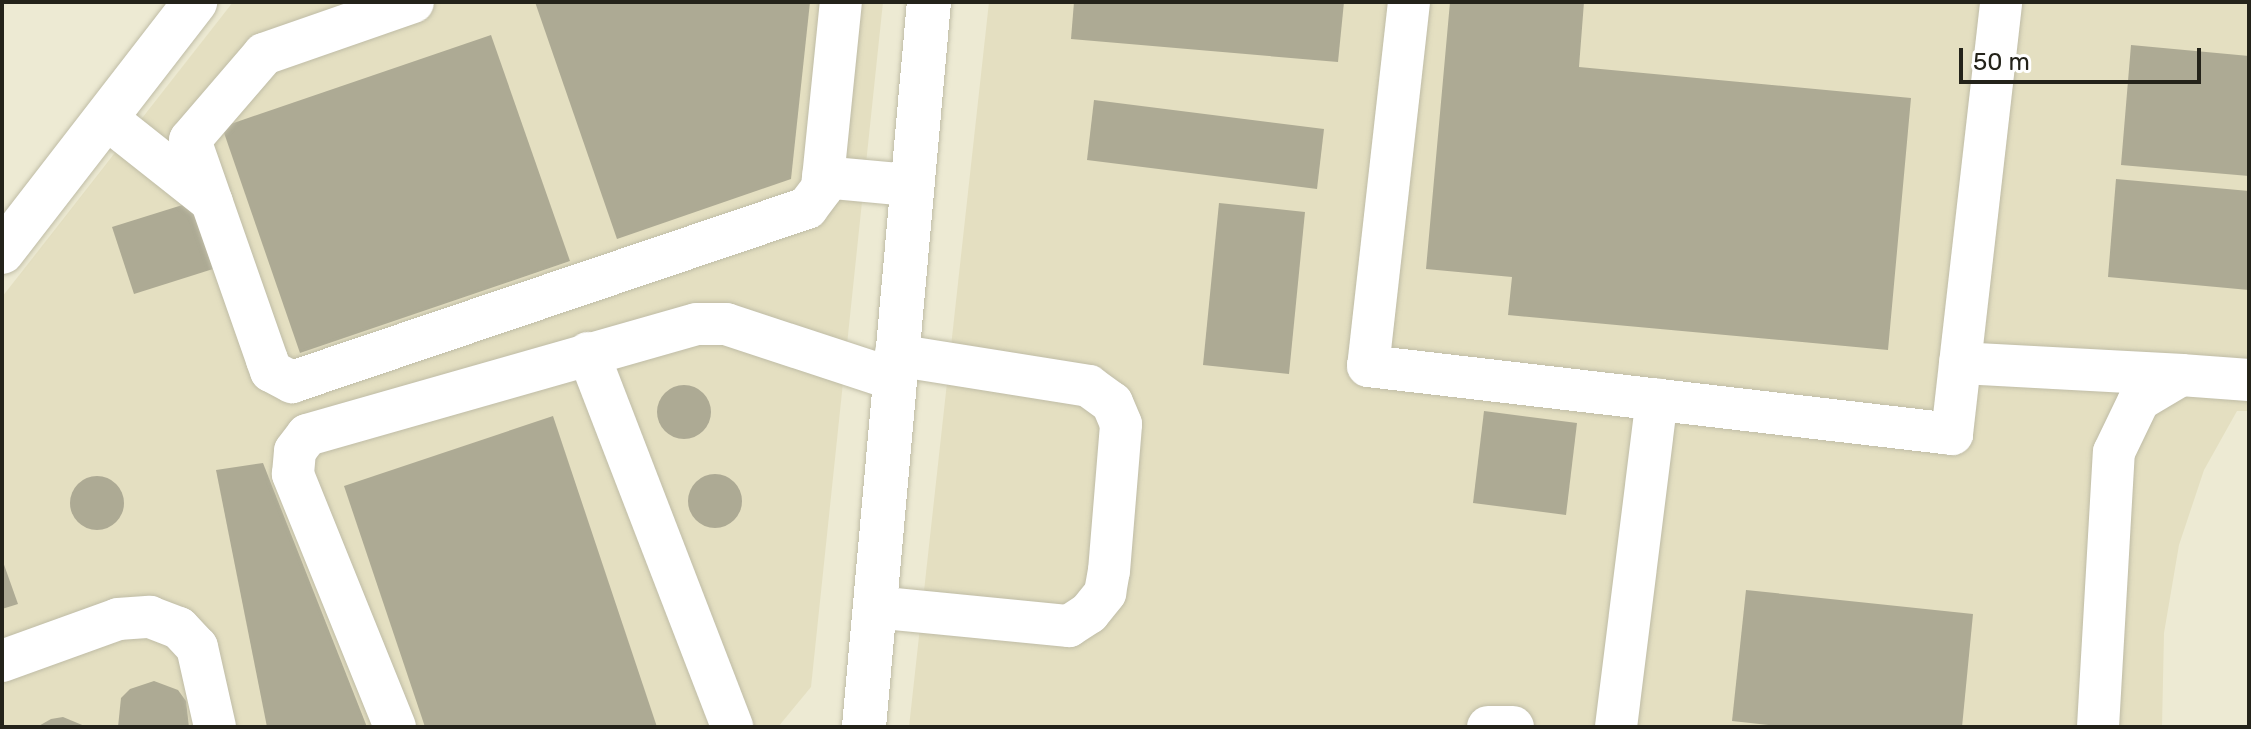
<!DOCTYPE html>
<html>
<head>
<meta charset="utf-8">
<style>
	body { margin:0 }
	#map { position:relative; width:2251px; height:729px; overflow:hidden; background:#edead3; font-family:Rubik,sans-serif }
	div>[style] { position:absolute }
	.built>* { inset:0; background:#e4dfc1 }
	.building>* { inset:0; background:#adaa94 }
	.round { border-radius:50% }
	.roads { filter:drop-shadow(0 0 2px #bfbca6) drop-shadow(0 0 2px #bfbca6) }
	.minor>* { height:42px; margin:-21px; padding:0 21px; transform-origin:21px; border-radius:21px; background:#fff }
	.major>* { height:44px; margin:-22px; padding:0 22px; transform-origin:22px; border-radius:22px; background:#fff }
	span { translate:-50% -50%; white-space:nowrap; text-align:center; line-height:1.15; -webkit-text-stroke:6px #fff; paint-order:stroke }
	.frame { position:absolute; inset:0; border:4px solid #24231a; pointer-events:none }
	.scale { position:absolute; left:1959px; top:48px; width:242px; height:36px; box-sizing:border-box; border:4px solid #24231a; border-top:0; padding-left:10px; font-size:24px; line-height:28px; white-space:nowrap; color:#24231a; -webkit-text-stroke:6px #fff; paint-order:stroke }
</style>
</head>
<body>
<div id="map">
	<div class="built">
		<i style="clip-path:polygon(233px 2px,883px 2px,811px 687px,778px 727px,2px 727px,2px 297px)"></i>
		<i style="clip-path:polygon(989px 2px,2249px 2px,2249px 411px,2237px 411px,2204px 470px,2179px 545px,2164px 633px,2162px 727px,909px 727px)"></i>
	</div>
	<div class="building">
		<i style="clip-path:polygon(535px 2px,810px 2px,791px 179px,617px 239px)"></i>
		<i style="clip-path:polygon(1074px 2px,1344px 2px,1338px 62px,1071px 39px)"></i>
		<i style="clip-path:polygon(1450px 2px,1584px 2px,1579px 67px,1911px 98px,1888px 350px,1508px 315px,1512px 277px,1426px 269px)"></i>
		<i style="clip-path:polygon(491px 35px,570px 261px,300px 353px,222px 127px)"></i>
		<i style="clip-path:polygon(2131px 45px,2249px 56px,2249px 176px,2121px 165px)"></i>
		<i style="clip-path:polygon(1094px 100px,1324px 129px,1317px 189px,1087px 160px)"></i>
		<i style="clip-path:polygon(2116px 179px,2249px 191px,2249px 290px,2108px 277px)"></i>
		<i style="clip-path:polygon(192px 202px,213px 269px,134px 294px,112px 227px)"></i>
		<i style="clip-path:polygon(1219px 203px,1305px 212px,1289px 374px,1203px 365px)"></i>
		<i class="round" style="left:657px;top:385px;width:54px;height:54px"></i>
		<i style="clip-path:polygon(1484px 411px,1577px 423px,1566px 515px,1473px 503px)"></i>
		<i style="clip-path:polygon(553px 416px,657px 727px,425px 727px,344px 486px)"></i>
		<i style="clip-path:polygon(263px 463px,367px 727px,267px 727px,216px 470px)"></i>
		<i class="round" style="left:688px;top:474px;width:54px;height:54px"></i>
		<i class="round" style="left:70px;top:476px;width:54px;height:54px"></i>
		<i style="clip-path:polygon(2px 559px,18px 604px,2px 609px)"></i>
		<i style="clip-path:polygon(1746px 590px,1973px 614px,1962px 727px,1786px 727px,1732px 721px)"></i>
		<i style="clip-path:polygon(154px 681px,178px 690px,186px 701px,189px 727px,118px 727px,121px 698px,130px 689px)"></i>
		<i style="clip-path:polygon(63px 717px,87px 727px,37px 727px,51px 719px)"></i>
	</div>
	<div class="roads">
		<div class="minor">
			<i style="left:413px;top:2px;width:158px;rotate:160.8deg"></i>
			<i style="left:264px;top:54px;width:113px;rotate:130.7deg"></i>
			<i style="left:190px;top:140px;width:233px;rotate:70.7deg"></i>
			<i style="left:267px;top:360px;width:12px;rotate:70deg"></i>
			<i style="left:271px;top:371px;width:24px;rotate:28deg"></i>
			<i style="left:292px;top:382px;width:544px;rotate:-18.67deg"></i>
			<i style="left:807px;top:208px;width:25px;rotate:-53deg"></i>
			<i style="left:822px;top:188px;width:187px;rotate:-84.2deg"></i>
			<i style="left:1409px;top:2px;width:366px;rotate:96.4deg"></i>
			<i style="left:1368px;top:366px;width:588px;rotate:6.64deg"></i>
			<i style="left:1952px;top:434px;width:435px;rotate:-83.5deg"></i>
			<i style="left:106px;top:118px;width:135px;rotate:38.4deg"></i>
			<i style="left:823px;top:177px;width:87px;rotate:5.3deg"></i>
			<i style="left:588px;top:353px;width:401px;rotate:68.9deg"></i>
			<i style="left:1960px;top:363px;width:221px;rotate:3.1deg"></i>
			<i style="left:874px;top:607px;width:196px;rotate:5.6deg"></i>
			<i style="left:1069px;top:626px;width:24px;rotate:-33deg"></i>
			<i style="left:1089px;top:613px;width:26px;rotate:-51deg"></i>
			<i style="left:1105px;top:593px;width:22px;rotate:-80deg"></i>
			<i style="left:1109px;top:571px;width:147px;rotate:-85.3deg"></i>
			<i style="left:1121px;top:424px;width:23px;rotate:-113deg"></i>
			<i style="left:1112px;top:403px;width:29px;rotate:-144deg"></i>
			<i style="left:1089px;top:386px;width:196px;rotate:-170.9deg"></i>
			<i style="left:2px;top:661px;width:123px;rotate:-19.9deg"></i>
			<i style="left:118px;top:619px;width:32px;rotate:-4deg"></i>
			<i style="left:150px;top:617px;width:31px;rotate:21deg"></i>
			<i style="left:179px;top:628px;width:26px;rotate:47deg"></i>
			<i style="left:197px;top:647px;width:82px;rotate:77.3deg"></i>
			<i style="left:395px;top:727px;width:273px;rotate:-112deg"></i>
			<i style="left:293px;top:474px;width:23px;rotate:-85deg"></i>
			<i style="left:295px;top:451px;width:20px;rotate:-53deg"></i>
			<i style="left:307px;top:435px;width:405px;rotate:-15.9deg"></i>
			<i style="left:697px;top:324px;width:29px"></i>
			<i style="left:726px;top:324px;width:176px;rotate:18.2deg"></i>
			<i style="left:1488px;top:727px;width:25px"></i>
			<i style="left:1616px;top:727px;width:330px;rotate:-82.9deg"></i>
			<i style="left:2098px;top:727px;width:275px;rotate:-86.7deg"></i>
			<i style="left:2114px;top:452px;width:58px;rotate:-64.3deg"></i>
			<i style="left:2139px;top:400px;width:49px;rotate:-30.8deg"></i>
			<i style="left:2181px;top:375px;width:68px;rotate:4.2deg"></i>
		</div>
		<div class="major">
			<i style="left:2px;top:252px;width:316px;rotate:-52.3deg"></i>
			<i style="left:864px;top:727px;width:728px;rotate:-84.88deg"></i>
		</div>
	</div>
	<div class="frame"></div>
	<div class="scale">50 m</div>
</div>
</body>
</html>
